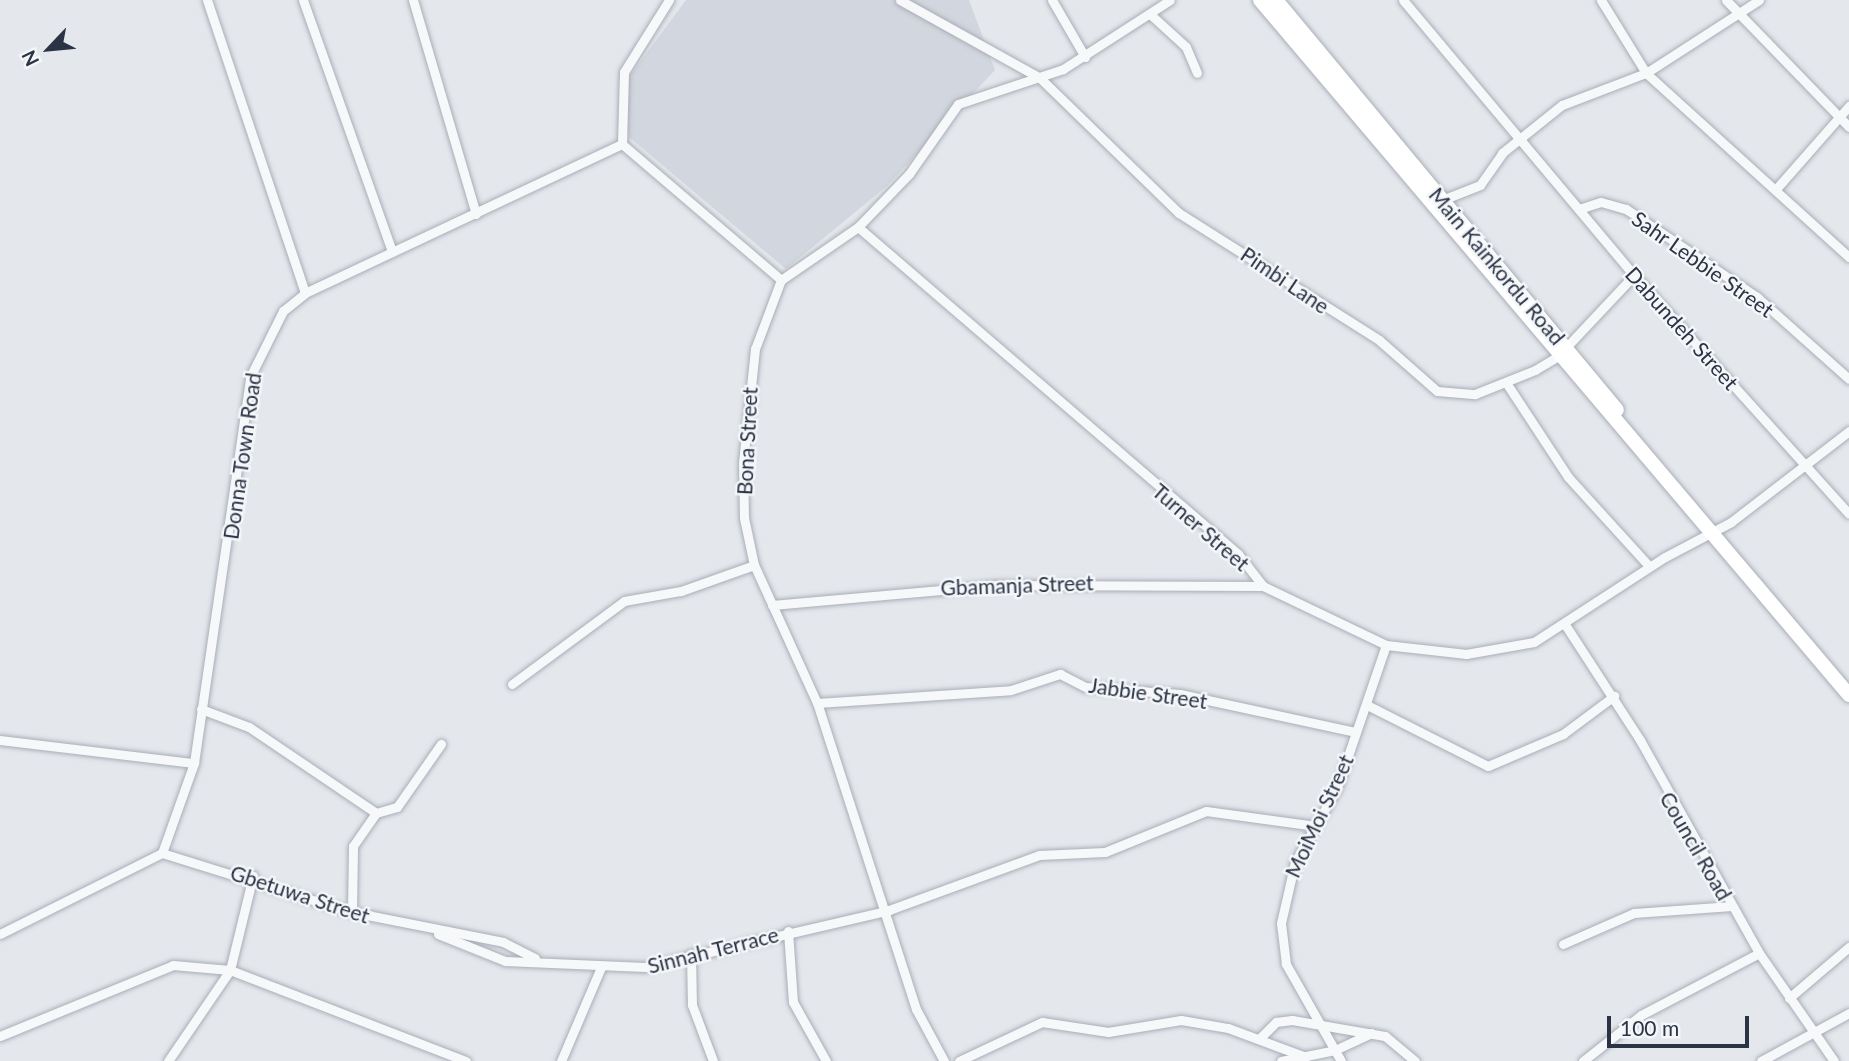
<!DOCTYPE html>
<html>
<head>
<meta charset="utf-8">
<style>
	body { margin:0 }
	#map { position:relative; width:1849px; height:1061px; overflow:hidden; background:#e4e7ec; font-family:Lato,sans-serif }
	div>[style] { position:absolute }
	.built>* { inset:0; background:#d2d6de }
	.roads { filter:drop-shadow(0 0 2px #a9aeb7) drop-shadow(0 0 2px #a9aeb7) }
	.minor>* { height:9px; margin:-4.5px; padding:0 4.5px; transform-origin:4.5px; border-radius:4.5px; background:#f7f8fa }
	.primary>* { height:14px; margin:-7px; padding:0 7px; transform-origin:7px; border-radius:7px; background:#fff }
	span { translate:-50% -50%; white-space:nowrap; text-align:center; line-height:1.15; -webkit-text-stroke:5px #f4f6f9; paint-order:stroke }
	.street-label { font-size:21px; color:#2b3445 }
	.north { position:absolute; left:14px; top:14px; width:70px; height:70px; -webkit-text-stroke:5px #f4f6f9; paint-order:stroke; rotate:244deg; font-size:19px; font-weight:700; line-height:28px; text-align:center; color:#2b3445 }
	.north::after { content:''; display:block; margin:auto; width:24px; height:32px; background:#2b3445; clip-path:polygon(50% 0,100% 100%,50% 72%,0 100%) }
	.scale { position:absolute; left:1607px; top:1016px; width:142px; height:32px; box-sizing:border-box; border:4px solid #2b3445; border-top:0; padding-left:9px; font-size:21px; line-height:24px; white-space:nowrap; color:#2b3445; -webkit-text-stroke:5px #f4f6f9; paint-order:stroke }
</style>
</head>
<body>
<div id="map">
	<div class="built">
		<i style="clip-path:polygon(686px 0,969px 0,995px 70px,887px 186px,786px 269px,629px 137px,623px 85px)"></i>
	</div>
	<div class="roads">
		<div class="minor">
			<i style="left:207px;top:0;width:309px;rotate:71.5deg"></i>
			<i style="left:303px;top:0;width:267px;rotate:70.5deg"></i>
			<i style="left:413px;top:0;width:223px;rotate:73.6deg"></i>
			<i style="left:900px;top:0;width:160px;rotate:29.1deg"></i>
			<i style="left:1040px;top:78px;width:194px;rotate:44.2deg"></i>
			<i style="left:1179px;top:213px;width:237px;rotate:32.4deg"></i>
			<i style="left:1379px;top:340px;width:77px;rotate:41.3deg"></i>
			<i style="left:1437px;top:391px;width:38px;rotate:5deg"></i>
			<i style="left:1475px;top:394px;width:65px;rotate:-21.8deg"></i>
			<i style="left:1535px;top:370px;width:27px;rotate:-31deg"></i>
			<i style="left:1558px;top:356px;width:111px;rotate:-46.8deg"></i>
			<i style="left:1052px;top:0;width:66px;rotate:59.9deg"></i>
			<i style="left:1403px;top:0;width:359px;rotate:50deg"></i>
			<i style="left:1634px;top:275px;width:321px;rotate:48deg"></i>
			<i style="left:1726px;top:0;width:177px;rotate:45.9deg"></i>
			<i style="left:1759px;top:0;width:135px;rotate:147.1deg"></i>
			<i style="left:1646px;top:73px;width:274px;rotate:42.2deg"></i>
			<i style="left:1151px;top:15px;width:47px;rotate:42.4deg"></i>
			<i style="left:1186px;top:47px;width:28px;rotate:67deg"></i>
			<i style="left:622px;top:144px;width:209px;rotate:40.5deg"></i>
			<i style="left:622px;top:144px;width:72px;rotate:-88.4deg"></i>
			<i style="left:624px;top:72px;width:85px;rotate:-58deg"></i>
			<i style="left:1776px;top:189px;width:111px;rotate:-48.7deg"></i>
			<i style="left:1442px;top:200px;width:41px;rotate:-21.5deg"></i>
			<i style="left:1480px;top:185px;width:39px;rotate:-55deg"></i>
			<i style="left:1502px;top:153px;width:77px;rotate:-38.7deg"></i>
			<i style="left:1562px;top:105px;width:90px;rotate:-20.9deg"></i>
			<i style="left:1646px;top:73px;width:86px;rotate:-121.7deg"></i>
			<i style="left:1579px;top:209px;width:23px;rotate:-18deg"></i>
			<i style="left:1601px;top:202px;width:26px;rotate:16deg"></i>
			<i style="left:1626px;top:209px;width:158px;rotate:33.9deg"></i>
			<i style="left:1757px;top:297px;width:123px;rotate:41.7deg"></i>
			<i style="left:858px;top:227px;width:501px;rotate:40.71deg"></i>
			<i style="left:1238px;top:554px;width:41px;rotate:52deg"></i>
			<i style="left:1263px;top:586px;width:136px;rotate:25.6deg"></i>
			<i style="left:1386px;top:645px;width:81px;rotate:6.4deg"></i>
			<i style="left:1466px;top:654px;width:69px;rotate:-10deg"></i>
			<i style="left:1534px;top:642px;width:156px;rotate:-33deg"></i>
			<i style="left:1665px;top:557px;width:75px;rotate:-27.9deg"></i>
			<i style="left:1731px;top:522px;width:149px;rotate:-37.6deg"></i>
			<i style="left:1507px;top:384px;width:111px;rotate:56.7deg"></i>
			<i style="left:1568px;top:477px;width:120px;rotate:47.7deg"></i>
			<i style="left:772px;top:605px;width:226px;rotate:-5.1deg"></i>
			<i style="left:997px;top:585px;width:266px;rotate:0.2deg"></i>
			<i style="left:1566px;top:626px;width:136px;rotate:57deg"></i>
			<i style="left:1640px;top:740px;width:244px;rotate:60.8deg"></i>
			<i style="left:1759px;top:953px;width:131px;rotate:55.2deg"></i>
			<i style="left:512px;top:684px;width:139px;rotate:-36.5deg"></i>
			<i style="left:624px;top:601px;width:58px;rotate:-10deg"></i>
			<i style="left:681px;top:591px;width:77px;rotate:-19.6deg"></i>
			<i style="left:817px;top:703px;width:194px;rotate:-3.8deg"></i>
			<i style="left:1011px;top:690px;width:52px;rotate:-18.1deg"></i>
			<i style="left:1060px;top:674px;width:29px;rotate:27deg"></i>
			<i style="left:1086px;top:687px;width:94px;rotate:4.3deg"></i>
			<i style="left:1180px;top:694px;width:180px;rotate:12.2deg"></i>
			<i style="left:1369px;top:706px;width:133px;rotate:26.8deg"></i>
			<i style="left:1488px;top:766px;width:82px;rotate:-23.1deg"></i>
			<i style="left:1563px;top:734px;width:64px;rotate:-36.7deg"></i>
			<i style="left:201px;top:709px;width:51px;rotate:20.6deg"></i>
			<i style="left:249px;top:727px;width:153px;rotate:34.1deg"></i>
			<i style="left:376px;top:813px;width:22px;rotate:-16deg"></i>
			<i style="left:397px;top:807px;width:77px;rotate:-55.1deg"></i>
			<i style="left:0;top:740px;width:195px;rotate:6.8deg"></i>
			<i style="left:162px;top:853px;width:96px;rotate:-70.4deg"></i>
			<i style="left:194px;top:763px;width:390px;rotate:-81.7deg"></i>
			<i style="left:250px;top:377px;width:74px;rotate:-63.4deg"></i>
			<i style="left:283px;top:311px;width:28px;rotate:-39deg"></i>
			<i style="left:305px;top:293px;width:350px;rotate:-25.2deg"></i>
			<i style="left:162px;top:853px;width:199px;rotate:17.3deg"></i>
			<i style="left:352px;top:912px;width:154px;rotate:11.2deg"></i>
			<i style="left:503px;top:942px;width:36px;rotate:27deg"></i>
			<i style="left:352px;top:912px;width:66px;rotate:-89.1deg"></i>
			<i style="left:353px;top:846px;width:40px;rotate:-55.1deg"></i>
			<i style="left:788px;top:931px;width:71px;rotate:86deg"></i>
			<i style="left:793px;top:1002px;width:68px;rotate:60.8deg"></i>
			<i style="left:0;top:934px;width:181px;rotate:-26.6deg"></i>
			<i style="left:438px;top:934px;width:72px;rotate:21.9deg"></i>
			<i style="left:505px;top:961px;width:140px;rotate:2.5deg"></i>
			<i style="left:645px;top:967px;width:251px;rotate:-13.1deg"></i>
			<i style="left:889px;top:910px;width:160px;rotate:-20.1deg"></i>
			<i style="left:1039px;top:855px;width:66px;rotate:-2.6deg"></i>
			<i style="left:1105px;top:852px;width:109px;rotate:-22.1deg"></i>
			<i style="left:1206px;top:811px;width:111px;rotate:7.8deg"></i>
			<i style="left:1563px;top:944px;width:77px;rotate:-23.6deg"></i>
			<i style="left:1634px;top:913px;width:98px;rotate:-4.1deg"></i>
			<i style="left:691px;top:954px;width:51px;rotate:88.9deg"></i>
			<i style="left:692px;top:1005px;width:60px;rotate:69.4deg"></i>
			<i style="left:1789px;top:998px;width:79px;rotate:-40.4deg"></i>
			<i style="left:0;top:1036px;width:187px;rotate:-22.3deg"></i>
			<i style="left:173px;top:965px;width:57px;rotate:5deg"></i>
			<i style="left:230px;top:970px;width:253px;rotate:21.1deg"></i>
			<i style="left:1260px;top:1038px;width:23px;rotate:-45deg"></i>
			<i style="left:1276px;top:1022px;width:16px;rotate:-7deg"></i>
			<i style="left:1292px;top:1020px;width:94px;rotate:9.8deg"></i>
			<i style="left:1385px;top:1036px;width:39px;rotate:40deg"></i>
			<i style="left:168px;top:1061px;width:110px;rotate:-55.7deg"></i>
			<i style="left:230px;top:970px;width:97px;rotate:-76.3deg"></i>
			<i style="left:561px;top:1061px;width:102px;rotate:-66.9deg"></i>
			<i style="left:944px;top:1061px;width:59px;rotate:-118.3deg"></i>
			<i style="left:916px;top:1009px;width:322px;rotate:-107.9deg"></i>
			<i style="left:817px;top:703px;width:152px;rotate:-114.5deg"></i>
			<i style="left:754px;top:565px;width:48px;rotate:-102deg"></i>
			<i style="left:744px;top:518px;width:55px;rotate:-91deg"></i>
			<i style="left:743px;top:463px;width:115px;rotate:-84deg"></i>
			<i style="left:755px;top:349px;width:74px;rotate:-69.4deg"></i>
			<i style="left:781px;top:280px;width:93px;rotate:-34.5deg"></i>
			<i style="left:858px;top:227px;width:74px;rotate:-46.1deg"></i>
			<i style="left:909px;top:174px;width:85px;rotate:-55deg"></i>
			<i style="left:958px;top:104px;width:111px;rotate:-18.4deg"></i>
			<i style="left:1063px;top:69px;width:127px;rotate:-32.8deg"></i>
			<i style="left:959px;top:1061px;width:92px;rotate:-25.2deg"></i>
			<i style="left:1042px;top:1022px;width:67px;rotate:8.6deg"></i>
			<i style="left:1108px;top:1032px;width:74px;rotate:-9.3deg"></i>
			<i style="left:1181px;top:1020px;width:48px;rotate:9.7deg"></i>
			<i style="left:1228px;top:1028px;width:83px;rotate:20.4deg"></i>
			<i style="left:1281px;top:1061px;width:55px;rotate:-11.5deg"></i>
			<i style="left:1335px;top:1050px;width:40px;rotate:-25deg"></i>
			<i style="left:1341px;top:1061px;width:112px;rotate:-119.6deg"></i>
			<i style="left:1286px;top:964px;width:41px;rotate:-97deg"></i>
			<i style="left:1281px;top:923px;width:63px;rotate:-77.1deg"></i>
			<i style="left:1295px;top:862px;width:85px;rotate:-60.4deg"></i>
			<i style="left:1337px;top:788px;width:151px;rotate:-71.1deg"></i>
			<i style="left:1583px;top:1061px;width:74px;rotate:-38.4deg"></i>
			<i style="left:1641px;top:1015px;width:133px;rotate:-27.7deg"></i>
			<i style="left:1761px;top:1061px;width:100px;rotate:-28.6deg"></i>
		</div>
		<div class="primary">
			<i style="left:1260px;top:0;width:911px;rotate:49.72deg"></i>
			<i style="left:1276px;top:0;width:533px;rotate:50.25deg"></i>
		</div>
	</div>
	<div class="street-label">
		<span style="left:1703px;top:264px;rotate:35deg">Sahr Lebbie Street</span>
		<span style="left:1497px;top:266px;rotate:50deg">Main Kainkordu Road</span>
		<span style="left:1285px;top:280px;rotate:34deg">Pimbi Lane</span>
		<span style="left:1682px;top:328px;rotate:48deg">Dabundeh Street</span>
		<span style="left:747px;top:441px;rotate:-87deg">Bona Street</span>
		<span style="left:242px;top:456px;rotate:-82deg">Donna Town Road</span>
		<span style="left:1201px;top:527px;rotate:41deg">Turner Street</span>
		<span style="left:1017px;top:585px;rotate:-2deg">Gbamanja Street</span>
		<span style="left:1148px;top:693px;rotate:8deg">Jabbie Street</span>
		<span style="left:1319px;top:816px;rotate:-65deg">MoiMoi Street</span>
		<span style="left:1696px;top:846px;rotate:60deg">Council Road</span>
		<span style="left:300px;top:894px;rotate:18deg">Gbetuwa Street</span>
		<span style="left:713px;top:950px;rotate:-14deg">Sinnah Terrace</span>
	</div>
	<div class="north">N</div>
	<div class="scale">100 m</div>
</div>
</body>
</html>
